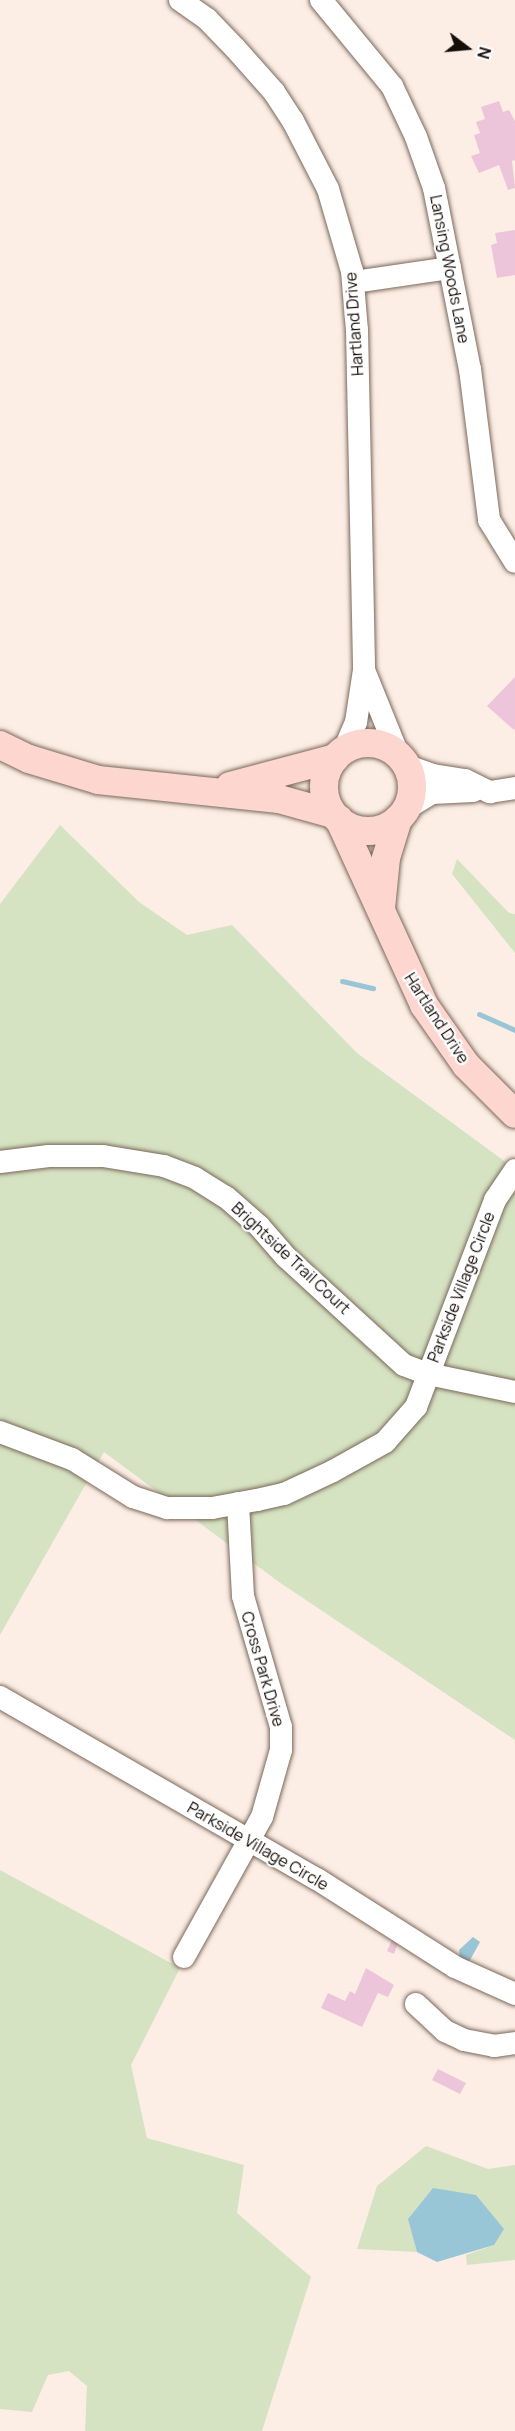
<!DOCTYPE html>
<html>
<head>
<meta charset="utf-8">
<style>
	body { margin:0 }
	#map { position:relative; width:515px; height:2431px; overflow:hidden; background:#fceee5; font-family:Manrope,sans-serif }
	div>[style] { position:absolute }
	.green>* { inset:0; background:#d5e3c2 }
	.water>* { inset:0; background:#99c6d7 }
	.stream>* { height:5px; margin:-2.5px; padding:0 2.5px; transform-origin:2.5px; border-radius:2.5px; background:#99c6d7 }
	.building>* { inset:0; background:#edc5da }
	.roads { filter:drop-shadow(0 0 2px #7c685a) drop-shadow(0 0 2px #7c685a) }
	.minor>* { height:22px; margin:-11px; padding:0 11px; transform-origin:11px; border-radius:11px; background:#fff }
	.major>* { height:28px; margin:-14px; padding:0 14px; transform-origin:14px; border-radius:14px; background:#fdd6d0 }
	.major>.ring { margin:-14px; padding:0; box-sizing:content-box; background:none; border:28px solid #fdd6d0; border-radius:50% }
	span { translate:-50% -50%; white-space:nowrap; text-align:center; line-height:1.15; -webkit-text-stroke:4.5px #fff; paint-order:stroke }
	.street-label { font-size:16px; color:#160e09 }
	.north { position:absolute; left:437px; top:18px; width:60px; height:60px; -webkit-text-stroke:4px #fff; paint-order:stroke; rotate:106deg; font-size:16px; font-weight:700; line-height:24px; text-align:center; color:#160e09 }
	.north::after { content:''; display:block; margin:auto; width:21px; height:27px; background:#160e09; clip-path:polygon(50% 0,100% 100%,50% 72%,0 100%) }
</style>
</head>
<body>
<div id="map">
	<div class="green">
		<i style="clip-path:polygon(60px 825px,139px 902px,187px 935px,232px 925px,357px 1053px,515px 1169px,515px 1740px,279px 1582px,104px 1452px,0 1635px,0 904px)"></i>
		<i style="clip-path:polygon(457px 859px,509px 913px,515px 914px,515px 953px,452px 874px)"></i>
		<i style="clip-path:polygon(0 1870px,180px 1968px,131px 2065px,147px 2138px,244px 2165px,237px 2213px,311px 2277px,262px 2431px,85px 2431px,87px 2386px,69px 2371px,48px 2375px,32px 2412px,0 2409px)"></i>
		<i style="clip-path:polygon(426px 2146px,488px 2169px,515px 2165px,515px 2260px,467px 2265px,466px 2255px,494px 2245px,409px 2219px,417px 2252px,357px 2249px,377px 2186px)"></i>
	</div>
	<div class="water">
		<i style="clip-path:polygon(473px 1937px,480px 1942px,469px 1962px,460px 1959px,459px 1950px)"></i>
		<i style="clip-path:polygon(433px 2188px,476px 2195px,504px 2229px,494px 2245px,437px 2262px,417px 2252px,408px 2219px)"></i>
	</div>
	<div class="stream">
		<i style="left:342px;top:981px;width:32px;rotate:13deg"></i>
		<i style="left:479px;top:1014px;width:39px;rotate:24deg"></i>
	</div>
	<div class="building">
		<i style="clip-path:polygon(499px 101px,503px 112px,509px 110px,515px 121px,515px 160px,512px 161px,515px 188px,508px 190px,499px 165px,479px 173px,471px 156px,480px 153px,474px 135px,480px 133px,476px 122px,485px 119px,481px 107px)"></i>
		<i style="clip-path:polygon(515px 230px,515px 275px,497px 278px,491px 245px,497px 243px,495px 233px)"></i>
		<i style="clip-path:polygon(515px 677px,515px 729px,514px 730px,487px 706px)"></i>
		<i style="clip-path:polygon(392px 1940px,398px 1943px,394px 1954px,387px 1951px)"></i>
		<i style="clip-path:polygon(366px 1968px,394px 1985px,388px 1997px,378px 1993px,362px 2027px,321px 2008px,328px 1993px,345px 2001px,350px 1991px,355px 1994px)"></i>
		<i style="clip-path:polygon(438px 2069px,466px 2083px,460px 2094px,432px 2080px)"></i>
	</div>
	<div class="roads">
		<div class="minor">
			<i style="left:180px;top:0;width:33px;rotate:35deg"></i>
			<i style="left:207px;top:19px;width:40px;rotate:46deg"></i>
			<i style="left:235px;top:48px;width:59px;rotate:48.4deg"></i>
			<i style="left:274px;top:92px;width:35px;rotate:57deg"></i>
			<i style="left:293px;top:121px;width:76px;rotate:62.8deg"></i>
			<i style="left:328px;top:189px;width:85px;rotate:73.7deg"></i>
			<i style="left:352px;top:271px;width:59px;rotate:85.2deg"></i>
			<i style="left:357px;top:330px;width:340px;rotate:88.8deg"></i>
			<i style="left:364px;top:670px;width:53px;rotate:98.7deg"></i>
			<i style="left:356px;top:722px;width:30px;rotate:113deg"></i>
			<i style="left:321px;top:0;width:112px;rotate:50.5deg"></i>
			<i style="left:392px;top:86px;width:56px;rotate:64.8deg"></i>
			<i style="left:416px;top:137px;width:54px;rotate:70.6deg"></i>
			<i style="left:434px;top:188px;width:185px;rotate:78.8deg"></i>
			<i style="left:470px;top:369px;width:152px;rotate:82.8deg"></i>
			<i style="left:489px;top:520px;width:49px;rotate:58.2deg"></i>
			<i style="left:354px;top:282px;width:97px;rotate:-8.3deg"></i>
			<i style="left:364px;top:670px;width:91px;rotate:68deg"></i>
			<i style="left:407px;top:766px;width:28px;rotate:19deg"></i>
			<i style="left:433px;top:775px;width:32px;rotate:9deg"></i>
			<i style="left:465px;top:780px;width:28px;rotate:26deg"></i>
			<i style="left:490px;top:792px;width:25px;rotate:-9deg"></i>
			<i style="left:407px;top:808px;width:29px;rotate:-31deg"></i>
			<i style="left:432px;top:793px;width:41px;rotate:-2.8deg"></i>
			<i style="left:0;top:1162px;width:49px;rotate:-7deg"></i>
			<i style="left:49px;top:1156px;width:54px"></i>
			<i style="left:103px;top:1156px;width:62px;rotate:9.3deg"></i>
			<i style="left:164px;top:1166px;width:33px;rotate:21deg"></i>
			<i style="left:195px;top:1178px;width:36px;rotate:32deg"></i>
			<i style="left:226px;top:1197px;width:44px;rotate:41.3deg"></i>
			<i style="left:259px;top:1226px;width:41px;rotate:48.9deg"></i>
			<i style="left:286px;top:1257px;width:160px;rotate:42.5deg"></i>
			<i style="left:404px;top:1365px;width:26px;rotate:21deg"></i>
			<i style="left:428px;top:1374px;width:89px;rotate:11.7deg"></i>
			<i style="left:0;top:1432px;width:77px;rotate:20.6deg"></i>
			<i style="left:72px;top:1459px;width:72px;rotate:31.9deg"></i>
			<i style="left:133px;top:1497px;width:36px;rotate:18deg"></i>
			<i style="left:167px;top:1508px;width:45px"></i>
			<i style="left:212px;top:1508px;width:46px;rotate:-10.1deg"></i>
			<i style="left:257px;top:1500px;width:28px;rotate:-13deg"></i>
			<i style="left:284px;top:1494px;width:54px;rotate:-25.1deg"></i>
			<i style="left:333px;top:1471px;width:60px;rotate:-29.1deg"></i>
			<i style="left:385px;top:1442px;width:47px;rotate:-48.5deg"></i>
			<i style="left:416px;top:1407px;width:222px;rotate:-69.1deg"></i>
			<i style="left:495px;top:1200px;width:36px;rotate:-56deg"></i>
			<i style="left:0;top:1697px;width:366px;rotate:29.9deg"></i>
			<i style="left:317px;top:1879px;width:164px;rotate:32.5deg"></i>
			<i style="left:455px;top:1967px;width:66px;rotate:24.2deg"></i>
			<i style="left:184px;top:1957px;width:160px;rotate:-60.9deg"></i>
			<i style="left:262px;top:1817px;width:70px;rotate:-74.2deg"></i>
			<i style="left:281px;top:1750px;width:23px;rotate:-90deg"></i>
			<i style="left:281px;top:1727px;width:136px;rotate:-106.2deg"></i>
			<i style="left:243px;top:1596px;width:93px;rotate:-93.1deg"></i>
			<i style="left:416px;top:2004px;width:40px;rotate:43deg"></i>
			<i style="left:445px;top:2031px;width:21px;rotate:25deg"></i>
			<i style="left:464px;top:2040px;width:31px;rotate:11deg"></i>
			<i style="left:494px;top:2046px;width:21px;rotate:-8deg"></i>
		</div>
		<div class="major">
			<i class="ring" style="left:324px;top:743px;width:60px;height:60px"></i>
			<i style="left:0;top:745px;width:32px;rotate:26deg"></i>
			<i style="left:29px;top:759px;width:72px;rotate:16.9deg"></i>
			<i style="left:98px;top:780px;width:182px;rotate:6deg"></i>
			<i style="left:279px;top:799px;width:56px;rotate:15.5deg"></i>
			<i style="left:230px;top:786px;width:109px;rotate:-14.9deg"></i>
			<i style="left:339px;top:819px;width:205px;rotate:65.4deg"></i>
			<i style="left:424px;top:1005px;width:73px;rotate:55deg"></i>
			<i style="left:466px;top:1065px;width:69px;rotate:45deg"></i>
			<i style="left:381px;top:908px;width:50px;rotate:-84.3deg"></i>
			<i style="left:386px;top:858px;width:41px;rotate:-72.9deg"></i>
		</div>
	</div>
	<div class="street-label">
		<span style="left:450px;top:269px;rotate:79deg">Lansing Woods Lane</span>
		<span style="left:354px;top:324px;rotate:-94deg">Hartland Drive</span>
		<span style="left:437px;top:1018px;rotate:57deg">Hartland Drive</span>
		<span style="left:291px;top:1258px;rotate:43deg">Brightside Trail Court</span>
		<span style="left:461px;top:1287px;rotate:-69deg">Parkside Village Circle</span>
		<span style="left:263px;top:1669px;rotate:74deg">Cross Park Drive</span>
		<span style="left:258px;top:1846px;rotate:30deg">Parkside Village Circle</span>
	</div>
	<div class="north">N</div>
</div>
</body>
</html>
